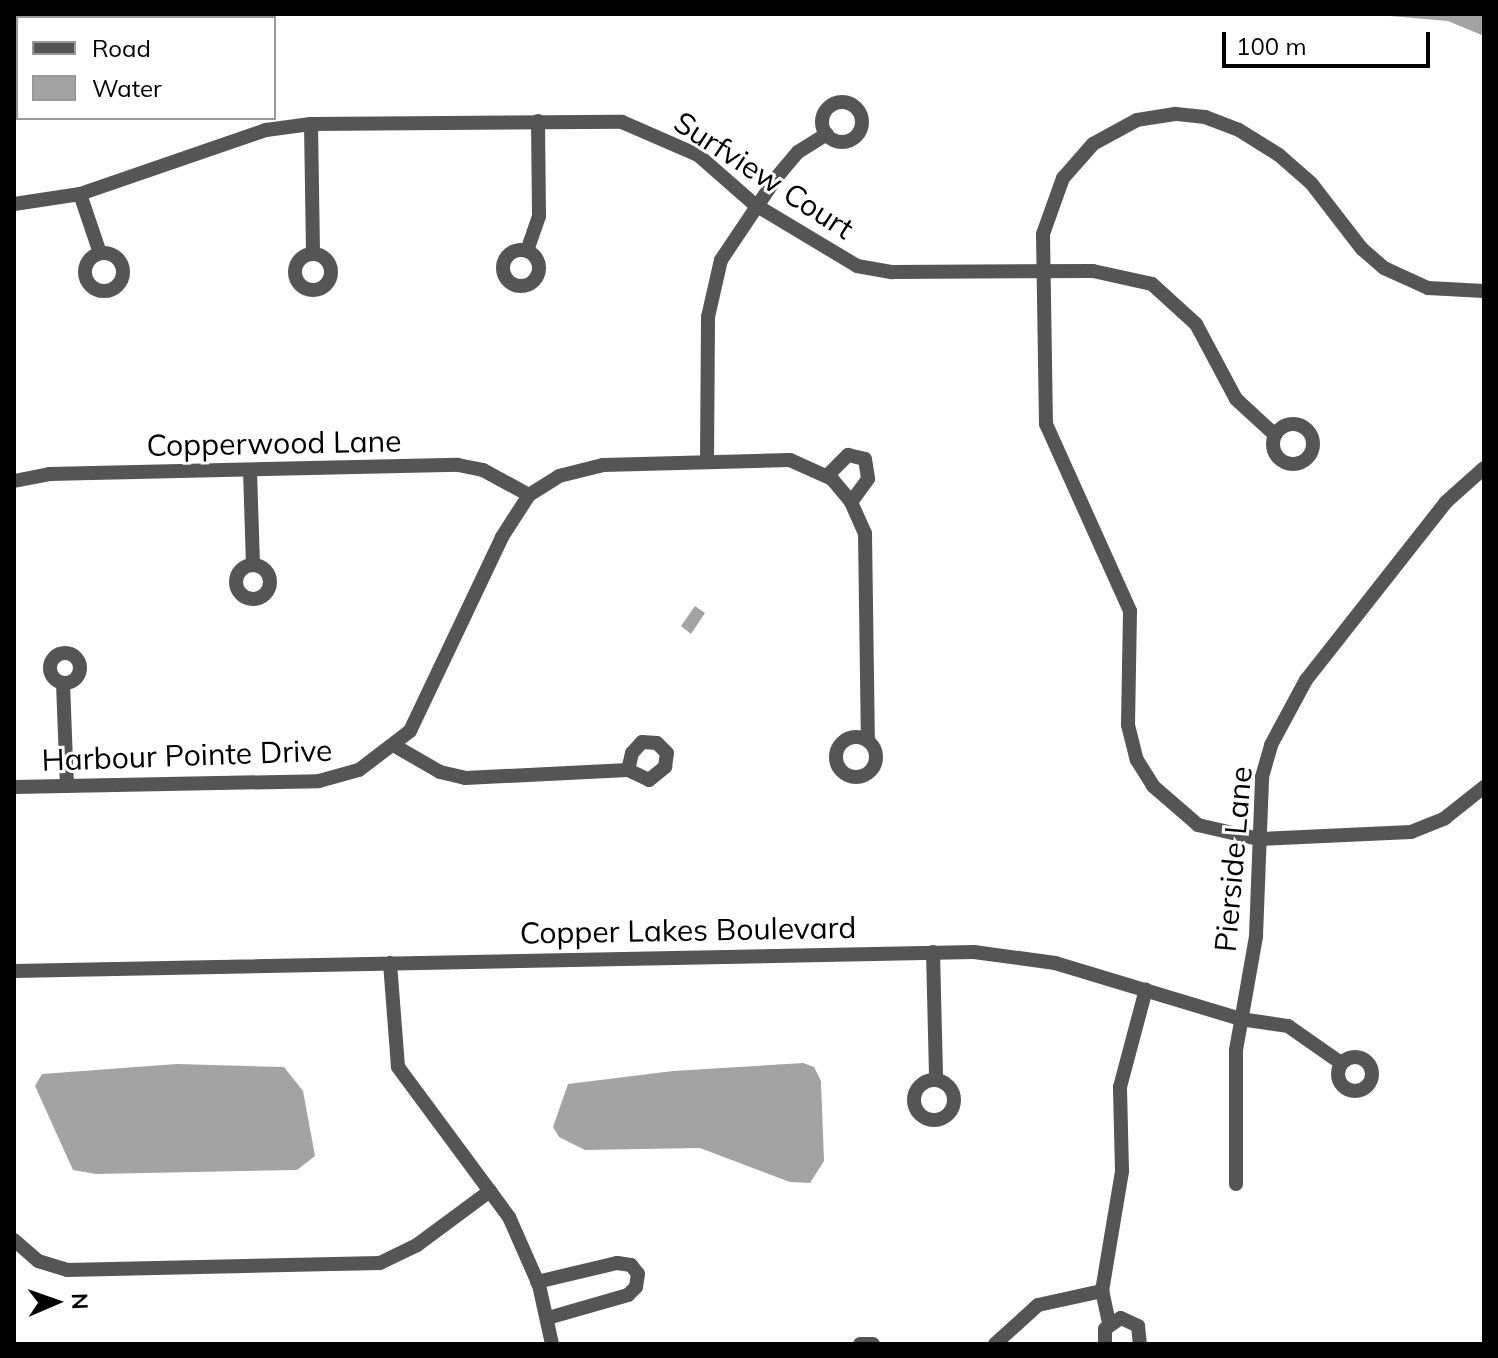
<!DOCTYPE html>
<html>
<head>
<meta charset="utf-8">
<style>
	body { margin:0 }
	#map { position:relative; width:1498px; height:1358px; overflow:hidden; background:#fff; font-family:Mulish,sans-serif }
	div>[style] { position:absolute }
	.water>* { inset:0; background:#a3a3a3 }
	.minor>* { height:14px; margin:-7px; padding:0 7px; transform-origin:7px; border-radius:7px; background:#555 }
	.minor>.ring { margin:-7px; padding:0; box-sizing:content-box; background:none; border:14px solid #555; border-radius:50% }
	span { translate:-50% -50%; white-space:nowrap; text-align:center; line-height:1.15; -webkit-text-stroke:6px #fff; paint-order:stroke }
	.street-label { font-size:30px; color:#000 }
	.frame { position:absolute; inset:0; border:16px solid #000; pointer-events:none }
	.legend { position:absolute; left:16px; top:16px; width:260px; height:104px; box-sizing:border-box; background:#fff; border:2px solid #999; margin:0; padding:10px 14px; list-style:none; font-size:24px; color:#000 }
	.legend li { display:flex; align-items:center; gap:16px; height:40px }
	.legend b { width:40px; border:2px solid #999 }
	.north { position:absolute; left:16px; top:1262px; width:80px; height:80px; -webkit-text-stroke:6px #fff; paint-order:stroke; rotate:88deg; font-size:22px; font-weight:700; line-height:32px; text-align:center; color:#000 }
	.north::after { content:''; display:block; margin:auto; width:28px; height:36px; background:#000; clip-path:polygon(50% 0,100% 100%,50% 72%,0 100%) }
	.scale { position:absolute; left:1222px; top:32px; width:208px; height:36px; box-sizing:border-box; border:4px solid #000; border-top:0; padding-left:10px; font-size:24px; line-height:28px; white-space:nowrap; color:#000; -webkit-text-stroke:6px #fff; paint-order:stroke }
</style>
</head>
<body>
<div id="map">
	<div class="water">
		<i style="clip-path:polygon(1367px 14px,1484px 14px,1484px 36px,1448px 21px)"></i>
		<i style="clip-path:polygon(695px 606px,705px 613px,691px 634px,681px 626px)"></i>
		<i style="clip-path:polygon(803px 1063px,814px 1067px,821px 1081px,824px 1161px,810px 1183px,790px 1182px,700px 1148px,585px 1150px,559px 1137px,553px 1127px,568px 1084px,673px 1071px)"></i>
		<i style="clip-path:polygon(177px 1064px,284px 1067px,303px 1091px,315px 1156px,297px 1170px,96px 1174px,73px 1170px,35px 1086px,42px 1074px)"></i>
	</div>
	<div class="minor">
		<i class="ring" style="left:822px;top:102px;width:26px;height:26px"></i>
		<i style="left:311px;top:124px;width:129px;rotate:89.1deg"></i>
		<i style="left:80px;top:194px;width:62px;rotate:71.3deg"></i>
		<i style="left:14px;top:204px;width:67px;rotate:-8.6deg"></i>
		<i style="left:80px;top:194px;width:197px;rotate:-19deg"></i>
		<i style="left:266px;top:130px;width:45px;rotate:-7.6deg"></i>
		<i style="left:311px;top:124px;width:311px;rotate:-0.4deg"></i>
		<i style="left:622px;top:122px;width:83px;rotate:23.5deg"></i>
		<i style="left:698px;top:155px;width:74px;rotate:41.2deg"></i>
		<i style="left:754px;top:204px;width:120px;rotate:31deg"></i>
		<i style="left:857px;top:266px;width:36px;rotate:10deg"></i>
		<i style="left:892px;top:272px;width:201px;rotate:-0.3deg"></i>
		<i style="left:1093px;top:271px;width:60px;rotate:12.4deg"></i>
		<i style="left:1152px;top:284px;width:59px;rotate:42.3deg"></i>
		<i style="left:1196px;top:324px;width:85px;rotate:61.9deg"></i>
		<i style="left:1236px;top:399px;width:53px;rotate:42.7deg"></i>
		<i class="ring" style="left:503px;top:250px;width:22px;height:22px"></i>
		<i style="left:527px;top:251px;width:37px;rotate:-71deg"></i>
		<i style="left:539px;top:216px;width:95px;rotate:-90.6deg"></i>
		<i class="ring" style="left:85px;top:253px;width:24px;height:24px"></i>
		<i class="ring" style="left:295px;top:254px;width:22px;height:22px"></i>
		<i style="left:1484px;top:291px;width:56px;rotate:-176.9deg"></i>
		<i style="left:1428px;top:288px;width:48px;rotate:-155.6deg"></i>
		<i style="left:1384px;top:268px;width:29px;rotate:-139deg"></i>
		<i style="left:1362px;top:249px;width:83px;rotate:-127.7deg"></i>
		<i style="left:1311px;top:183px;width:43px;rotate:-138.8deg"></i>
		<i style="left:1279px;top:155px;width:47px;rotate:-148deg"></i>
		<i style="left:1239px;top:130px;width:36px;rotate:-159deg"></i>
		<i style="left:1205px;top:117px;width:30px;rotate:-174deg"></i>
		<i style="left:1175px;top:114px;width:38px;rotate:171deg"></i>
		<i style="left:1137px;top:120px;width:50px;rotate:151.4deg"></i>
		<i style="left:1093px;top:144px;width:45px;rotate:131.4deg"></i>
		<i style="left:1063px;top:178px;width:59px;rotate:109.7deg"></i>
		<i style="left:1043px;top:234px;width:190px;rotate:89.1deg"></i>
		<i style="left:1046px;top:424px;width:205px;rotate:65.8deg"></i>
		<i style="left:1130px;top:611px;width:114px;rotate:91deg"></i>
		<i style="left:1128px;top:725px;width:36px;rotate:76deg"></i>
		<i style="left:1137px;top:760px;width:31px;rotate:58deg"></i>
		<i style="left:1153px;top:786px;width:60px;rotate:40.9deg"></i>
		<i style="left:1198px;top:825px;width:63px;rotate:12.9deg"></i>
		<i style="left:1259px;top:839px;width:152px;rotate:-2.6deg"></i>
		<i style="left:1411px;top:832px;width:37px;rotate:-22deg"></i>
		<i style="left:1445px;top:818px;width:50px;rotate:-38.5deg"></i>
		<i class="ring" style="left:1273px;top:424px;width:26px;height:26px"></i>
		<i style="left:707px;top:462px;width:145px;rotate:-89.6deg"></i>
		<i style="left:708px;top:317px;width:58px;rotate:-77.2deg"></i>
		<i style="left:721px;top:260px;width:99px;rotate:-56.1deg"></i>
		<i style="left:776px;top:178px;width:34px;rotate:-50deg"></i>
		<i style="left:798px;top:152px;width:34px;rotate:-32deg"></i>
		<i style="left:250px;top:470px;width:94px;rotate:88.2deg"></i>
		<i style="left:827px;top:476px;width:30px;rotate:-45deg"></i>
		<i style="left:848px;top:455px;width:17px;rotate:13deg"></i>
		<i style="left:865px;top:459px;width:20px;rotate:81deg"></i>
		<i style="left:868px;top:479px;width:29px;rotate:126deg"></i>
		<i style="left:14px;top:481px;width:36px;rotate:-11deg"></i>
		<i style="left:49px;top:474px;width:409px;rotate:-1.3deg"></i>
		<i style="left:458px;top:465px;width:25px;rotate:11deg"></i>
		<i style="left:483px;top:470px;width:52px;rotate:28.5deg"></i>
		<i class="ring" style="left:236px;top:565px;width:20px;height:20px"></i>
		<i class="ring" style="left:50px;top:653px;width:16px;height:16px"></i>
		<i style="left:63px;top:683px;width:103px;rotate:87.8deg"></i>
		<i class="ring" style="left:836px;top:737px;width:26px;height:26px"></i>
		<i style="left:395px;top:746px;width:52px;rotate:30deg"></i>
		<i style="left:440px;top:772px;width:26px;rotate:13deg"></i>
		<i style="left:465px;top:778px;width:163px;rotate:-2.8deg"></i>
		<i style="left:628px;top:770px;width:23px;rotate:25deg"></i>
		<i style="left:649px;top:780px;width:21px;rotate:-39deg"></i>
		<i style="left:665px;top:767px;width:14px;rotate:-82deg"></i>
		<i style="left:667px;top:753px;width:14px;rotate:-135deg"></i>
		<i style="left:657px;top:743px;width:15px;rotate:-176deg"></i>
		<i style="left:642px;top:742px;width:15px;rotate:132deg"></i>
		<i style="left:632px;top:753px;width:17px;rotate:103deg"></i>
		<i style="left:14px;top:787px;width:305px;rotate:-1.1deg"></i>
		<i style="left:319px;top:781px;width:41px;rotate:-15.4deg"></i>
		<i style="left:359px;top:770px;width:64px;rotate:-37.4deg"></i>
		<i style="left:410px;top:731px;width:215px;rotate:-64.6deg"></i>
		<i style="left:502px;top:537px;width:50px;rotate:-57.3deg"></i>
		<i style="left:529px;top:495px;width:36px;rotate:-32deg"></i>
		<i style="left:559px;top:476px;width:45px;rotate:-14deg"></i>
		<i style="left:603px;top:465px;width:187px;rotate:-1.5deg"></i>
		<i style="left:790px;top:460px;width:46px;rotate:24.3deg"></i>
		<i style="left:832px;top:479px;width:30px;rotate:50deg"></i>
		<i style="left:851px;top:502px;width:34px;rotate:66deg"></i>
		<i style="left:865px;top:533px;width:207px;rotate:89.2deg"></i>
		<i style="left:933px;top:952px;width:126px;rotate:88.6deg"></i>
		<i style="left:390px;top:963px;width:104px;rotate:85.6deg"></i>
		<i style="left:398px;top:1067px;width:187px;rotate:53.5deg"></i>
		<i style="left:509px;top:1217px;width:74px;rotate:66.2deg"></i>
		<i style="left:539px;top:1285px;width:60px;rotate:77.6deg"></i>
		<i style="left:14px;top:971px;width:960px;rotate:-1.13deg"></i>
		<i style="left:974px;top:952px;width:82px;rotate:7.7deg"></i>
		<i style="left:1055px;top:963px;width:193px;rotate:16.8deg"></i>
		<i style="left:1240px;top:1019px;width:49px;rotate:8.3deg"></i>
		<i style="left:1288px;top:1026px;width:65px;rotate:34.9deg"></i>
		<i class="ring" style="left:1338px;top:1057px;width:20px;height:20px"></i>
		<i class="ring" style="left:914px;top:1080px;width:26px;height:26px"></i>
		<i style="left:1236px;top:1184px;width:134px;rotate:-90deg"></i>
		<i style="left:1236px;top:1050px;width:116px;rotate:-80deg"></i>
		<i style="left:1256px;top:936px;width:159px;rotate:-87.8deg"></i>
		<i style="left:1262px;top:777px;width:33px;rotate:-74deg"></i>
		<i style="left:1271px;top:745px;width:74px;rotate:-61.7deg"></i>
		<i style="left:1306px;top:680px;width:226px;rotate:-51.8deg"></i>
		<i style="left:1446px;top:502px;width:51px;rotate:-41.8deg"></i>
		<i style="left:14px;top:1240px;width:32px;rotate:41deg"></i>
		<i style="left:38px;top:1261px;width:30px;rotate:17deg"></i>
		<i style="left:67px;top:1270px;width:313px;rotate:-1.3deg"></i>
		<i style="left:380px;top:1263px;width:41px;rotate:-25.9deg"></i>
		<i style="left:417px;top:1245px;width:91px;rotate:-36.5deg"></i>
		<i style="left:537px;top:1282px;width:82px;rotate:-13.4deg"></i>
		<i style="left:617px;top:1263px;width:14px;rotate:8deg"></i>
		<i style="left:631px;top:1265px;width:11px;rotate:52deg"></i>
		<i style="left:638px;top:1274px;width:13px;rotate:99deg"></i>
		<i style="left:636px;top:1287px;width:11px;rotate:135deg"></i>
		<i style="left:628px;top:1295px;width:83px;rotate:164deg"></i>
		<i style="left:1109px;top:1323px;width:33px;rotate:-102deg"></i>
		<i style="left:1102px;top:1291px;width:122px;rotate:-80.5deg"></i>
		<i style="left:1122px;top:1171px;width:84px;rotate:-91.4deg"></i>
		<i style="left:1120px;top:1087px;width:101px;rotate:-75.1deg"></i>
		<i style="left:860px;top:1344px;width:13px"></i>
		<i style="left:995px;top:1344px;width:58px;rotate:-42.2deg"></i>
		<i style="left:1038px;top:1305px;width:66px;rotate:-12.3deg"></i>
		<i style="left:1105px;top:1344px;width:15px;rotate:-90deg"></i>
		<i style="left:1105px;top:1329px;width:19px;rotate:-35deg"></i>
		<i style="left:1121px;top:1318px;width:19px;rotate:25deg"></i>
		<i style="left:1138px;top:1326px;width:18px;rotate:84deg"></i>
	</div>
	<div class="street-label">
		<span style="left:764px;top:175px;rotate:33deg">Surfview Court</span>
		<span style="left:274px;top:443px;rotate:-1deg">Copperwood Lane</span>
		<span style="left:187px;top:755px;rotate:-2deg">Harbour Pointe Drive</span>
		<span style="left:1233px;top:859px;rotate:-85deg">Pierside Lane</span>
		<span style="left:688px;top:930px;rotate:-1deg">Copper Lakes Boulevard</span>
	</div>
	<div class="frame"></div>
	<ul class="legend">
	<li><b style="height:10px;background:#555"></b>Road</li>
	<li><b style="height:22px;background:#a3a3a3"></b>Water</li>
	</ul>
	<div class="north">N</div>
	<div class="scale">100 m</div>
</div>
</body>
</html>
